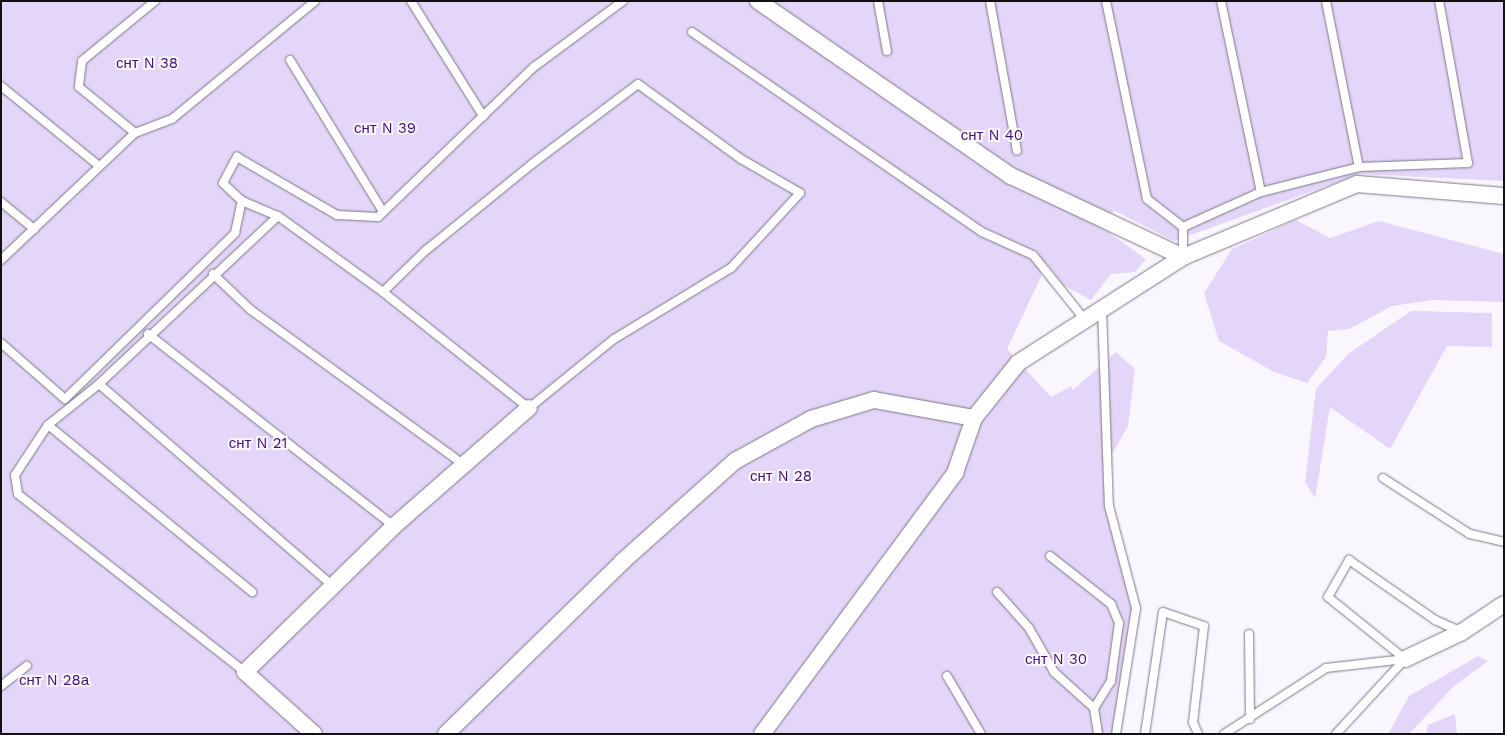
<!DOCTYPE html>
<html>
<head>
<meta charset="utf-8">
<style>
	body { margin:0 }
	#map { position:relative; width:1505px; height:735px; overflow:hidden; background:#f9f6fe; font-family:"Work Sans",sans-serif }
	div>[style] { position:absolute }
	.green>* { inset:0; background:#e4d6f8 }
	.roads { filter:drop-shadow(0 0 1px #7d7786) drop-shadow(0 0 1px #7d7786) }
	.lane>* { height:8px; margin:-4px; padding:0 4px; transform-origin:4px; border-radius:4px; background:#fff }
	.street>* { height:16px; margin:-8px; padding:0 8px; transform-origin:8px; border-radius:8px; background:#fff }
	span { translate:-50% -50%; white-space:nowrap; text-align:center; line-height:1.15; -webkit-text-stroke:4px #f9f6fe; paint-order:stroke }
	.park-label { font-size:15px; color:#481075 }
	.frame { position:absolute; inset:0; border:2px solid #121015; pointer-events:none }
</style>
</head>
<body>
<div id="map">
	<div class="green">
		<i style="clip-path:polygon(1px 1px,1504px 1px,1504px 181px,1360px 174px,1174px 241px,1115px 211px,1095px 223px,1146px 259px,1135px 272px,1111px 274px,1091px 300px,1063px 285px,1047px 264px,1007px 349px,1051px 397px,1071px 386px,1073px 390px,1116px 352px,1135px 369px,1128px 426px,1103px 470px,1140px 606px,1119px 734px,1px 734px)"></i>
		<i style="clip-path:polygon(1296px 220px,1330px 238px,1379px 221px,1504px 254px,1504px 302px,1433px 300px,1392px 306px,1349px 329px,1328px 331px,1326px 357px,1307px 383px,1274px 372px,1219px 341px,1204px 293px,1232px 249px)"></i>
		<i style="clip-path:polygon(1411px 311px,1492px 313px,1492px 347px,1447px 346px,1390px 449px,1330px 407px,1315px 498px,1305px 482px,1316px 389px,1348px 354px)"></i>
		<i style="clip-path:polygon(1478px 656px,1488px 661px,1455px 685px,1409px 734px,1388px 734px,1409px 696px)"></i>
		<i style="clip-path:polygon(1455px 714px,1457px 734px,1426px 734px,1428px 725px)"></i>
	</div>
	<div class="roads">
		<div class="lane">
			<i style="left:155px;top:1px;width:94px;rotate:140.6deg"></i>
			<i style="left:82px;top:61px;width:26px;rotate:97deg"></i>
			<i style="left:79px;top:87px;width:72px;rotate:39.4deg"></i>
			<i style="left:135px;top:133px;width:40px;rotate:-21deg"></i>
			<i style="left:172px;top:119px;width:185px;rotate:-39.5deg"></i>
			<i style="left:411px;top:1px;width:136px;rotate:57.9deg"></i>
			<i style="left:878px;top:1px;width:51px;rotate:79.8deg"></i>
			<i style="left:990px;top:1px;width:152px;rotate:79.8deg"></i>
			<i style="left:1106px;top:1px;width:202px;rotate:78.3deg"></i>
			<i style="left:1147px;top:199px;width:46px;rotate:37.9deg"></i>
			<i style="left:1221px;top:1px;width:195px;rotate:78.2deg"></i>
			<i style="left:1326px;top:1px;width:169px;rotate:78.8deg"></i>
			<i style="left:692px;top:32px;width:352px;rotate:34.6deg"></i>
			<i style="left:982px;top:232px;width:56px;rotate:24.3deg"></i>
			<i style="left:1033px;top:255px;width:83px;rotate:51.3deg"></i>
			<i style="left:290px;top:60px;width:178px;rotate:58.5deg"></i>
			<i style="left:1px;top:86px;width:127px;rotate:39.2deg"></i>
			<i style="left:242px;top:201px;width:39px;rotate:23deg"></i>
			<i style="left:278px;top:216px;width:130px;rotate:35.9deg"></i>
			<i style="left:383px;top:292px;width:186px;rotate:38.5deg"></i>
			<i style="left:529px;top:408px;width:109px;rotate:-39.1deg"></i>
			<i style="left:614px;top:339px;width:137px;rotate:-31.3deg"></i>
			<i style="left:731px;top:268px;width:102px;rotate:-47.4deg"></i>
			<i style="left:800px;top:193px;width:68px;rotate:-150deg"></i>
			<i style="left:741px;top:159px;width:127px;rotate:-143.9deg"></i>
			<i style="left:638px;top:84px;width:133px;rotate:143deg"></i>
			<i style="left:532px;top:164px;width:136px;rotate:140.9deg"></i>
			<i style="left:426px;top:250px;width:60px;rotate:135.7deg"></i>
			<i style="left:1px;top:202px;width:43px;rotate:39.3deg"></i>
			<i style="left:1183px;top:257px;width:30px;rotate:-90deg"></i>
			<i style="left:1183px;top:227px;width:85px;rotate:-24.2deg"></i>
			<i style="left:1261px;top:192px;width:101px;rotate:-14.3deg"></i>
			<i style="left:1359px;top:167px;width:109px;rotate:-2.1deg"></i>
			<i style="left:1468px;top:163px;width:165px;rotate:-100.1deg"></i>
			<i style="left:1px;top:260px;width:185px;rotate:-43.5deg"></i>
			<i style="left:213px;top:274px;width:52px;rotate:43.5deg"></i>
			<i style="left:251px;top:310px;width:262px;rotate:36deg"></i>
			<i style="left:1102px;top:309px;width:197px;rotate:88deg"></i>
			<i style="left:1109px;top:506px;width:106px;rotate:75.2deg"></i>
			<i style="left:1136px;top:608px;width:128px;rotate:99deg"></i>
			<i style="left:148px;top:334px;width:312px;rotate:38deg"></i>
			<i style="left:1px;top:343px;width:85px;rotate:41.2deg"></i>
			<i style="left:65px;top:399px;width:238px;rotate:-44.3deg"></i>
			<i style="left:235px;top:233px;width:33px;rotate:-78deg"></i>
			<i style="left:242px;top:201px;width:26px;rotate:-137deg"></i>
			<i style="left:223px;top:183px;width:30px;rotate:-62deg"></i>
			<i style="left:237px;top:157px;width:116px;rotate:30.1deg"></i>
			<i style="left:337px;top:215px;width:41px;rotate:2.8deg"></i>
			<i style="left:378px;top:217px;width:216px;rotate:-43.9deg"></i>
			<i style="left:534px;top:67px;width:111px;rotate:-36.6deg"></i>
			<i style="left:99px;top:384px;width:308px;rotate:40.8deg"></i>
			<i style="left:48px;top:425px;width:264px;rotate:39.3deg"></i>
			<i style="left:1383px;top:478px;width:103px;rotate:32.8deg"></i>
			<i style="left:1470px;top:534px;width:35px;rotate:13deg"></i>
			<i style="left:1050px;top:556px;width:78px;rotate:38.2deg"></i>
			<i style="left:1111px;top:604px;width:21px;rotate:67deg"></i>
			<i style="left:1119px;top:623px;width:59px;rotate:97.9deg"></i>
			<i style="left:1111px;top:681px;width:32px;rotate:122deg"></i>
			<i style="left:997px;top:592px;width:48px;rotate:48.4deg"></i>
			<i style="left:1029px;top:628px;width:51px;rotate:60.4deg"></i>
			<i style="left:1054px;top:672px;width:54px;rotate:42deg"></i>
			<i style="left:1094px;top:708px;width:26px;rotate:81deg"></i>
			<i style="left:1249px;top:634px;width:85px;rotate:89.3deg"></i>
			<i style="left:1405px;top:659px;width:99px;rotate:-141.2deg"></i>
			<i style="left:1328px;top:597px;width:43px;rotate:-60.4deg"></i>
			<i style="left:1349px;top:560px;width:105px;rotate:34.9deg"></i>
			<i style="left:1435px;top:620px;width:27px;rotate:24deg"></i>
			<i style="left:245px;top:672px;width:288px;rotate:-141.9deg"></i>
			<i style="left:18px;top:494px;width:19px;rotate:-99deg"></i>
			<i style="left:15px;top:475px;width:60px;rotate:-56.6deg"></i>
			<i style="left:48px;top:425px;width:65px;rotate:-38.8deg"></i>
			<i style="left:99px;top:384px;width:245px;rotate:-43.2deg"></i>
			<i style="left:947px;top:676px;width:67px;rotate:59.6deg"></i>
			<i style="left:1px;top:686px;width:33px;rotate:-38deg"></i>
			<i style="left:1145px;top:734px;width:123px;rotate:-81.6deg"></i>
			<i style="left:1163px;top:612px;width:43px;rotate:18.9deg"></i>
			<i style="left:1204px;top:626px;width:97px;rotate:96.5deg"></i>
			<i style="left:1193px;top:722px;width:13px;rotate:67deg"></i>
			<i style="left:1224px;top:734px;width:121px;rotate:-32.9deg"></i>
			<i style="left:1326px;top:668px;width:80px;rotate:-6.5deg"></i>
			<i style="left:1336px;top:734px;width:102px;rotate:-47.4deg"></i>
		</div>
		<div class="street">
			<i style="left:758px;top:1px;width:308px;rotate:34.7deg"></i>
			<i style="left:1011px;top:176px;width:190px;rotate:25.2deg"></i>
			<i style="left:1405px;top:659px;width:63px;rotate:-25.3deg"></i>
			<i style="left:1462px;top:632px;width:50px;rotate:-33.7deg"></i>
			<i style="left:314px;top:734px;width:93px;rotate:-138.1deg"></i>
			<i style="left:245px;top:672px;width:209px;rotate:-44.4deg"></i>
			<i style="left:394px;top:526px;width:179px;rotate:-41.2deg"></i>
			<i style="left:446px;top:734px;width:246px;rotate:-44.3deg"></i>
			<i style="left:622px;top:562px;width:152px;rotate:-41.8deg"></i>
			<i style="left:735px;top:461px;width:87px;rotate:-28.9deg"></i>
			<i style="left:811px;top:419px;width:66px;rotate:-16.8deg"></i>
			<i style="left:874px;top:400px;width:102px;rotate:10.2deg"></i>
			<i style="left:762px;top:734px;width:325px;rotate:-53.5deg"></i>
			<i style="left:955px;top:473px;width:58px;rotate:-70.9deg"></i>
			<i style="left:974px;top:418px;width:70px;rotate:-51.3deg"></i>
			<i style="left:1018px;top:363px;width:196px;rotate:-32.7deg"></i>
			<i style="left:1183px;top:257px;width:189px;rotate:-22.8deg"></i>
			<i style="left:1357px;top:184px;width:147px;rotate:4.7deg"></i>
		</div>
	</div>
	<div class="park-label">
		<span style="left:147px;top:64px">снт N 38</span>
		<span style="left:385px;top:129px">снт N 39</span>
		<span style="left:992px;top:136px">снт N 40</span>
		<span style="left:258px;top:444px">снт N 21</span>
		<span style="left:781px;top:477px">снт N 28</span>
		<span style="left:1056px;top:660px">снт N 30</span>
		<span style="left:54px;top:681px">снт N 28а</span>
	</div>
	<div class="frame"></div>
</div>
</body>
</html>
